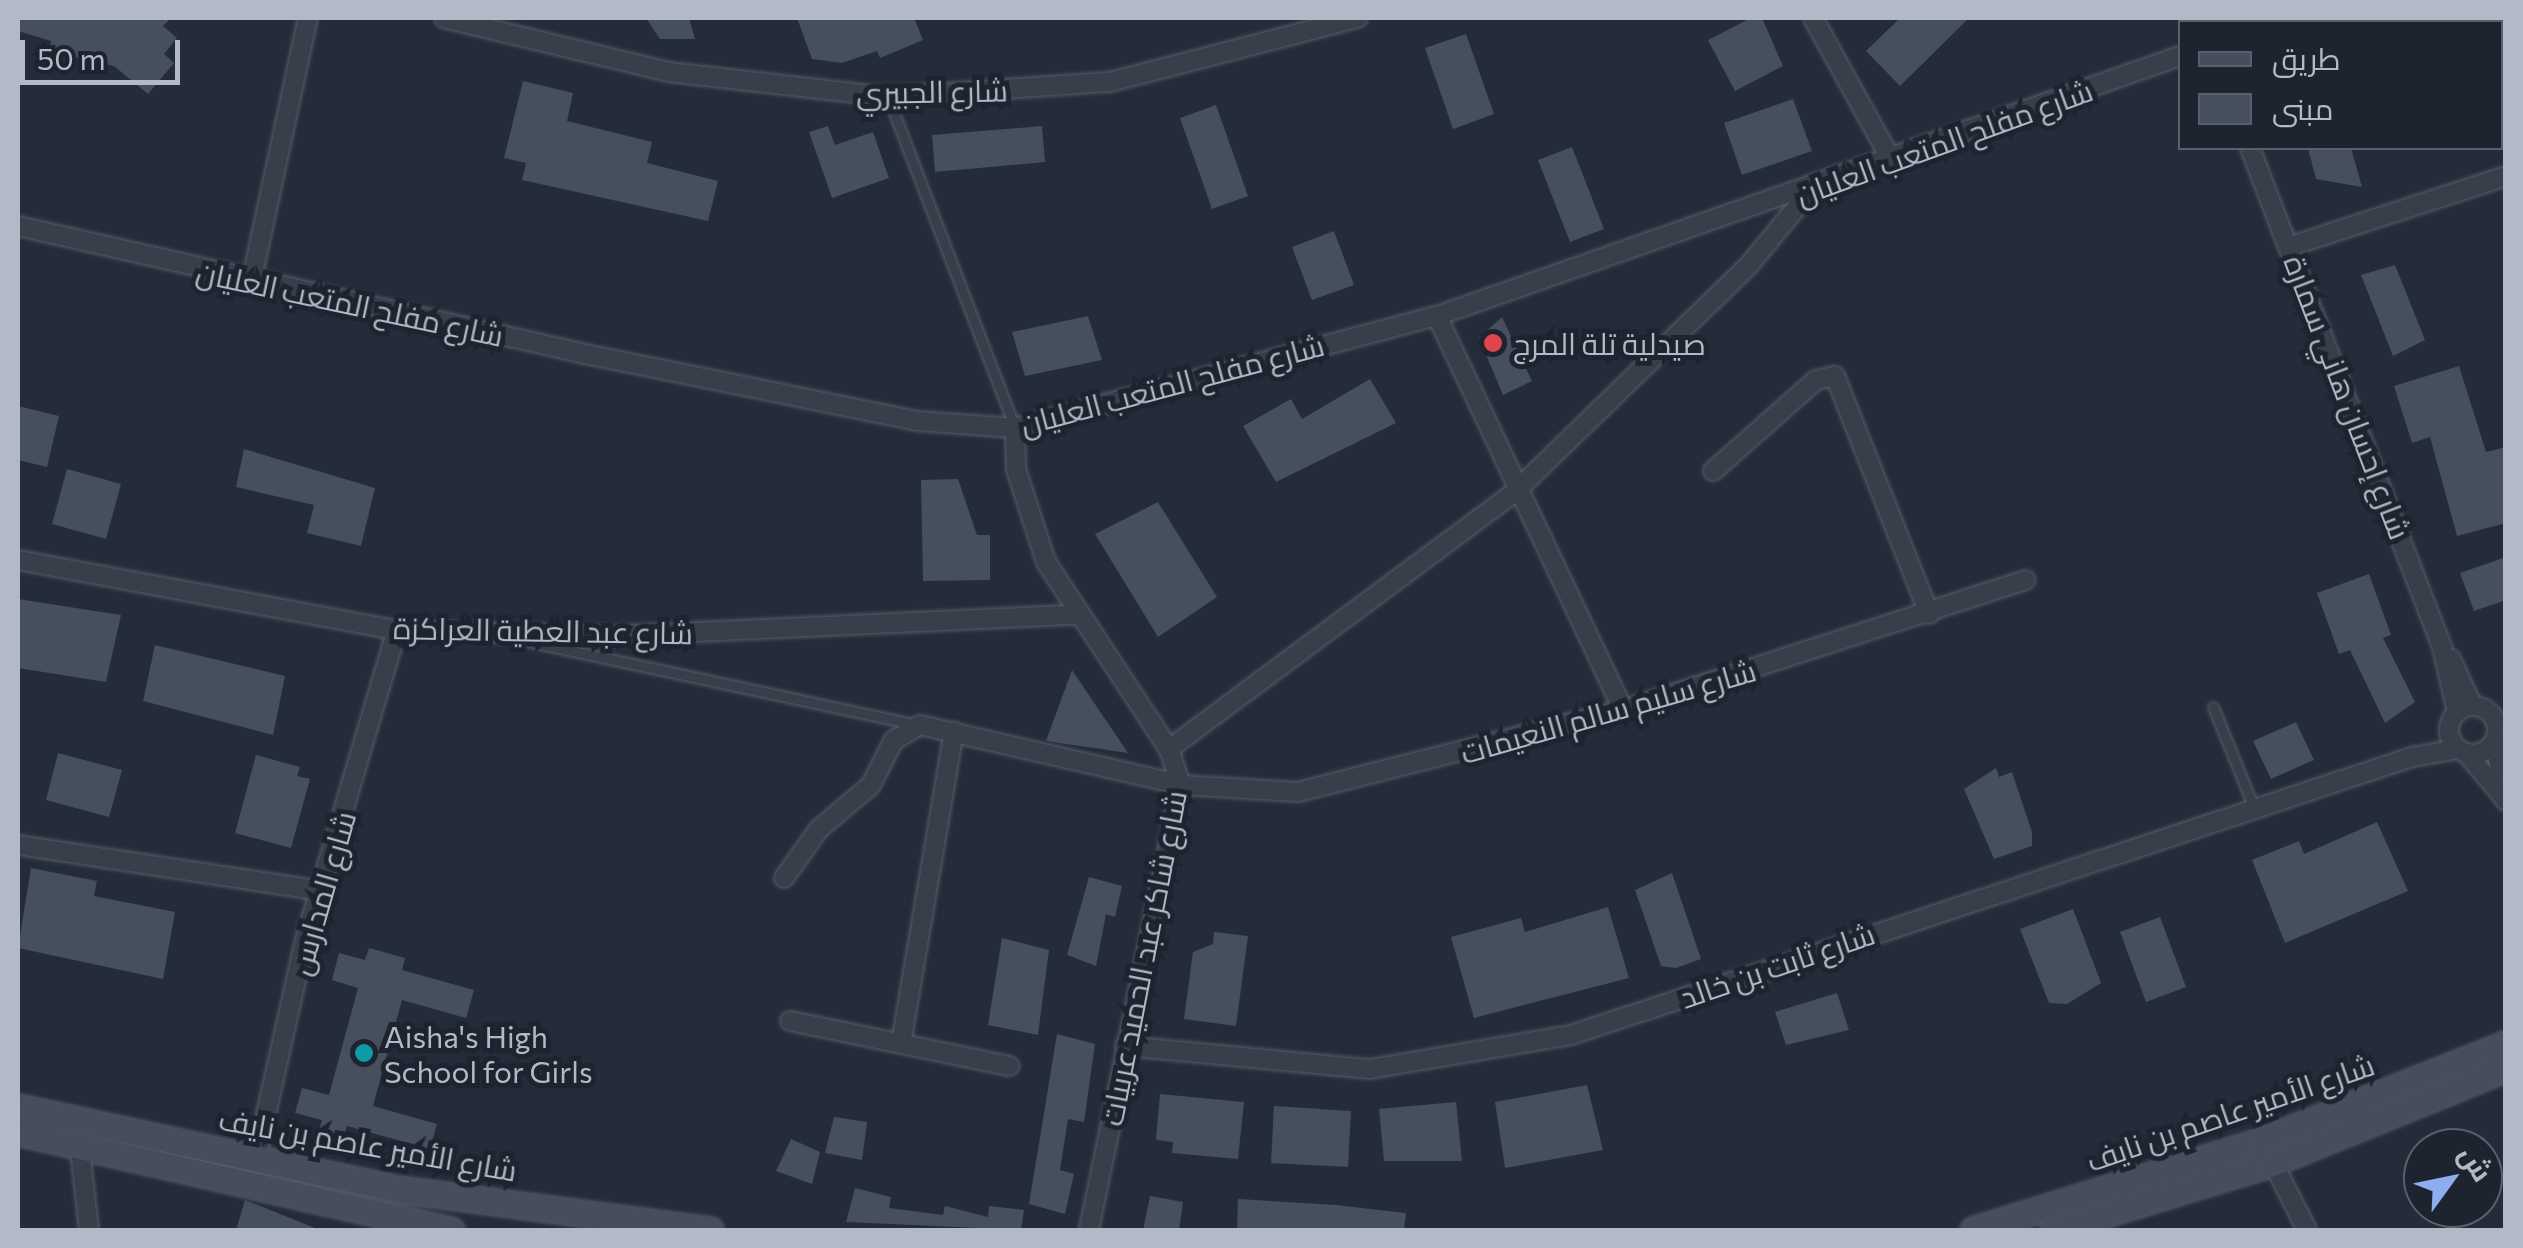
<!DOCTYPE html>
<html>
<head>
<meta charset="utf-8">
<style>
	body { margin:0 }
	#map { position:relative; width:2523px; height:1248px; overflow:hidden; background:#242c3a; font-family:Commissioner,Cairo,sans-serif }
	div>[style] { position:absolute }
	.building>* { inset:0; background:#464f5e }
	.roads { filter:drop-shadow(0 0 2px #565c68) drop-shadow(0 0 2px #565c68) }
	.lane>* { height:9px; margin:-4.5px; padding:0 4.5px; transform-origin:4.5px; border-radius:4.5px; background:#383e4a }
	.street>* { height:18px; margin:-9px; padding:0 9px; transform-origin:9px; border-radius:9px; background:#383e4a }
	.street>.ring { margin:-9px; padding:0; box-sizing:content-box; background:none; border:18px solid #383e4a; border-radius:50% }
	.secondary>* { height:25px; margin:-12.5px; padding:0 12.5px; transform-origin:12.5px; border-radius:12.5px; background:#464d5d }
	.dots>* { width:28px; height:28px; translate:-50% -50%; box-sizing:border-box; border:5px solid #1d232f; border-radius:50% }
	span { translate:-50% -50%; white-space:nowrap; text-align:center; line-height:1.15; -webkit-text-stroke:10px #1d232f; paint-order:stroke }
	.street-label { font-size:30px; color:#b3b9c6 }
	.poi-label { font-size:30px; color:#b3b9c6 }
	.left { translate:0 -50%; text-align:left }
	.frame { position:absolute; inset:0; border:20px solid #b3b9c6; pointer-events:none }
	.legend { position:absolute; left:2178px; top:20px; width:325px; height:130px; box-sizing:border-box; background:#1d232f; border:2px solid #595f6b; margin:0; padding:12px 18px; list-style:none; font-size:30px; color:#b3b9c6 }
	.legend li { display:flex; align-items:center; gap:20px; height:50px }
	.legend b { width:50px; border:2px solid #595f6b }
	.north { position:absolute; left:2403px; top:1128px; width:100px; height:100px; box-sizing:border-box; background:#1d232f; border:2px solid #595f6b; border-radius:50%; rotate:57deg; font-size:28px; font-weight:700; line-height:40px; text-align:center; color:#b3b9c6 }
	.north::after { content:''; display:block; margin:auto; width:35px; height:45px; background:#8eadf0; clip-path:polygon(50% 0,100% 100%,50% 72%,0 100%) }
	.scale { position:absolute; left:20px; top:40px; width:160px; height:45px; box-sizing:border-box; border:5px solid #b3b9c6; border-top:0; padding-left:12px; font-size:30px; line-height:35px; white-space:nowrap; color:#b3b9c6; -webkit-text-stroke:8px #1d232f; paint-order:stroke }
</style>
</head>
<body>
<div id="map">
	<div class="building">
		<i style="clip-path:polygon(18px 18px,171px 18px,163px 26px,177px 38px,164px 54px,174px 63px,148px 94px,114px 66px,49px 51px,51px 41px,18px 31px)"></i>
		<i style="clip-path:polygon(646px 18px,689px 18px,695px 39px,660px 39px)"></i>
		<i style="clip-path:polygon(797px 18px,914px 18px,923px 40px,880px 58px,877px 51px,842px 63px,812px 59px)"></i>
		<i style="clip-path:polygon(1751px 18px,1762px 18px,1783px 66px,1735px 91px,1708px 40px)"></i>
		<i style="clip-path:polygon(1900px 18px,1969px 18px,1900px 86px,1866px 51px)"></i>
		<i style="clip-path:polygon(1466px 34px,1494px 114px,1453px 129px,1425px 48px)"></i>
		<i style="clip-path:polygon(523px 81px,573px 93px,567px 121px,652px 142px,647px 163px,718px 181px,708px 221px,522px 180px,526px 163px,504px 158px)"></i>
		<i style="clip-path:polygon(1793px 99px,1812px 151px,1742px 175px,1724px 123px)"></i>
		<i style="clip-path:polygon(1216px 105px,1248px 196px,1212px 209px,1180px 118px)"></i>
		<i style="clip-path:polygon(828px 126px,835px 145px,873px 132px,889px 178px,832px 198px,809px 132px)"></i>
		<i style="clip-path:polygon(1042px 126px,1045px 162px,935px 172px,932px 135px)"></i>
		<i style="clip-path:polygon(1572px 147px,1604px 229px,1570px 242px,1538px 160px)"></i>
		<i style="clip-path:polygon(2308px 148px,2351px 148px,2362px 187px,2316px 179px)"></i>
		<i style="clip-path:polygon(1334px 231px,1354px 285px,1312px 300px,1292px 247px)"></i>
		<i style="clip-path:polygon(2395px 265px,2425px 340px,2393px 356px,2361px 275px)"></i>
		<i style="clip-path:polygon(1088px 316px,1102px 360px,1025px 376px,1012px 332px)"></i>
		<i style="clip-path:polygon(1502px 317px,1532px 381px,1503px 395px,1479px 338px)"></i>
		<i style="clip-path:polygon(2459px 366px,2486px 452px,2506px 447px,2506px 523px,2457px 536px,2430px 437px,2412px 443px,2394px 386px)"></i>
		<i style="clip-path:polygon(1370px 379px,1396px 423px,1276px 482px,1243px 426px,1291px 399px,1302px 419px)"></i>
		<i style="clip-path:polygon(18px 406px,59px 416px,47px 467px,18px 460px)"></i>
		<i style="clip-path:polygon(244px 449px,375px 488px,361px 546px,307px 533px,314px 505px,236px 487px)"></i>
		<i style="clip-path:polygon(67px 469px,121px 484px,106px 539px,52px 524px)"></i>
		<i style="clip-path:polygon(958px 479px,977px 535px,990px 535px,990px 580px,923px 581px,921px 480px)"></i>
		<i style="clip-path:polygon(1158px 502px,1217px 597px,1158px 637px,1095px 534px)"></i>
		<i style="clip-path:polygon(2506px 557px,2506px 600px,2474px 611px,2460px 573px)"></i>
		<i style="clip-path:polygon(2369px 574px,2391px 635px,2383px 638px,2415px 702px,2385px 723px,2350px 650px,2339px 654px,2317px 593px)"></i>
		<i style="clip-path:polygon(18px 599px,121px 615px,106px 682px,18px 668px)"></i>
		<i style="clip-path:polygon(155px 645px,285px 676px,273px 735px,143px 701px)"></i>
		<i style="clip-path:polygon(1072px 670px,1128px 753px,1046px 741px)"></i>
		<i style="clip-path:polygon(2296px 722px,2314px 760px,2271px 779px,2253px 741px)"></i>
		<i style="clip-path:polygon(58px 753px,122px 770px,109px 817px,46px 800px)"></i>
		<i style="clip-path:polygon(256px 755px,300px 767px,297px 776px,310px 779px,291px 848px,235px 833px)"></i>
		<i style="clip-path:polygon(1996px 768px,1999px 777px,2012px 772px,2032px 832px,2032px 846px,1994px 859px,1964px 789px)"></i>
		<i style="clip-path:polygon(2377px 822px,2408px 891px,2285px 943px,2252px 860px,2299px 841px,2304px 854px)"></i>
		<i style="clip-path:polygon(31px 868px,97px 881px,94px 896px,175px 912px,163px 979px,18px 948px)"></i>
		<i style="clip-path:polygon(1672px 873px,1701px 959px,1676px 968px,1661px 966px,1635px 890px)"></i>
		<i style="clip-path:polygon(1089px 877px,1122px 886px,1115px 917px,1106px 914px,1096px 966px,1067px 955px)"></i>
		<i style="clip-path:polygon(1608px 907px,1629px 978px,1474px 1018px,1451px 937px,1521px 918px,1525px 932px)"></i>
		<i style="clip-path:polygon(2073px 909px,2101px 983px,2067px 1004px,2049px 1003px,2020px 929px)"></i>
		<i style="clip-path:polygon(2160px 917px,2186px 987px,2146px 1002px,2120px 932px)"></i>
		<i style="clip-path:polygon(1214px 932px,1248px 936px,1236px 1026px,1184px 1019px,1193px 952px,1213px 944px)"></i>
		<i style="clip-path:polygon(1002px 938px,1049px 950px,1038px 1035px,988px 1025px)"></i>
		<i style="clip-path:polygon(369px 948px,405px 958px,402px 970px,474px 990px,466px 1018px,402px 1000px,373px 1106px,437px 1124px,430px 1149px,347px 1126px,343px 1141px,318px 1134px,322px 1120px,295px 1113px,302px 1088px,329px 1095px,358px 988px,332px 980px,339px 953px,365px 960px)"></i>
		<i style="clip-path:polygon(1837px 993px,1849px 1030px,1786px 1045px,1775px 1012px)"></i>
		<i style="clip-path:polygon(1057px 1034px,1095px 1044px,1084px 1122px,1068px 1119px,1060px 1170px,1074px 1174px,1065px 1214px,1029px 1204px)"></i>
		<i style="clip-path:polygon(1587px 1085px,1603px 1150px,1505px 1168px,1495px 1102px)"></i>
		<i style="clip-path:polygon(1160px 1094px,1244px 1102px,1238px 1159px,1172px 1153px,1173px 1142px,1156px 1140px)"></i>
		<i style="clip-path:polygon(1456px 1102px,1462px 1161px,1384px 1161px,1379px 1109px)"></i>
		<i style="clip-path:polygon(1274px 1106px,1351px 1111px,1348px 1167px,1271px 1163px)"></i>
		<i style="clip-path:polygon(834px 1117px,867px 1122px,862px 1160px,825px 1153px)"></i>
		<i style="clip-path:polygon(791px 1139px,820px 1152px,812px 1184px,776px 1171px)"></i>
		<i style="clip-path:polygon(855px 1188px,891px 1197px,889px 1208px,943px 1215px,945px 1206px,988px 1217px,989px 1206px,1024px 1210px,1021px 1230px,846px 1222px)"></i>
		<i style="clip-path:polygon(1150px 1196px,1183px 1202px,1179px 1230px,1143px 1230px)"></i>
		<i style="clip-path:polygon(1238px 1199px,1336px 1205px,1406px 1213px,1404px 1230px,1237px 1230px)"></i>
		<i style="clip-path:polygon(245px 1200px,320px 1230px,236px 1230px)"></i>
	</div>
	<div class="roads">
		<div class="lane">
			<i style="left:888px;top:97px;width:352px;rotate:69deg"></i>
			<i style="left:526px;top:641px;width:400px;rotate:12.1deg"></i>
			<i style="left:2213px;top:707px;width:111px;rotate:67.8deg"></i>
		</div>
		<div class="street">
			<i style="left:444px;top:18px;width:231px;rotate:13.5deg"></i>
			<i style="left:669px;top:72px;width:220px;rotate:6.5deg"></i>
			<i style="left:888px;top:97px;width:223px;rotate:-3.9deg"></i>
			<i style="left:1110px;top:82px;width:256px;rotate:-14.5deg"></i>
			<i style="left:1813px;top:18px;width:166px;rotate:61.1deg"></i>
			<i style="left:2235px;top:18px;width:4px;rotate:76deg"></i>
			<i style="left:2265px;top:22px;width:14px;rotate:-17deg"></i>
			<i style="left:2250px;top:148px;width:535px;rotate:68.95deg"></i>
			<i style="left:2442px;top:647px;width:67px;rotate:77deg"></i>
			<i style="left:18px;top:226px;width:586px;rotate:12.71deg"></i>
			<i style="left:590px;top:355px;width:334px;rotate:11.4deg"></i>
			<i style="left:917px;top:421px;width:98px;rotate:4.1deg"></i>
			<i style="left:1015px;top:428px;width:437px;rotate:-14.9deg"></i>
			<i style="left:1437px;top:316px;width:787px;rotate:-19.29deg"></i>
			<i style="left:2291px;top:246px;width:226px;rotate:-18deg"></i>
			<i style="left:251px;top:283px;width:271px;rotate:-77.9deg"></i>
			<i style="left:1437px;top:316px;width:436px;rotate:64.7deg"></i>
			<i style="left:1015px;top:428px;width:41px;rotate:88.6deg"></i>
			<i style="left:1016px;top:469px;width:98px;rotate:72.1deg"></i>
			<i style="left:1046px;top:562px;width:224px;rotate:56.7deg"></i>
			<i style="left:1169px;top:749px;width:38px;rotate:72deg"></i>
			<i style="left:1181px;top:785px;width:454px;rotate:101.7deg"></i>
			<i style="left:1713px;top:471px;width:137px;rotate:-41.5deg"></i>
			<i style="left:1816px;top:380px;width:19px;rotate:-12deg"></i>
			<i style="left:1835px;top:376px;width:256px;rotate:68.4deg"></i>
			<i style="left:18px;top:560px;width:385px;rotate:10.5deg"></i>
			<i style="left:397px;top:630px;width:211px;rotate:1.6deg"></i>
			<i style="left:608px;top:636px;width:466px;rotate:-2.6deg"></i>
			<i style="left:2451px;top:659px;width:51px;rotate:65.5deg"></i>
			<i class="ring" style="left:2449px;top:706px;width:30px;height:30px"></i>
			<i style="left:2495px;top:741px;width:60px;rotate:80.4deg"></i>
			<i style="left:1169px;top:749px;width:432px;rotate:-36.6deg"></i>
			<i style="left:1516px;top:491px;width:325px;rotate:-44.1deg"></i>
			<i style="left:1749px;top:265px;width:96px;rotate:-50.5deg"></i>
			<i style="left:2466px;top:753px;width:60px;rotate:49.7deg"></i>
			<i style="left:18px;top:845px;width:307px;rotate:8.6deg"></i>
			<i style="left:784px;top:878px;width:60px;rotate:-54.5deg"></i>
			<i style="left:819px;top:829px;width:68px;rotate:-40.2deg"></i>
			<i style="left:871px;top:785px;width:49px;rotate:-63.4deg"></i>
			<i style="left:893px;top:741px;width:31px;rotate:-31deg"></i>
			<i style="left:920px;top:725px;width:268px;rotate:12.9deg"></i>
			<i style="left:1181px;top:785px;width:117px;rotate:3.4deg"></i>
			<i style="left:1298px;top:792px;width:335px;rotate:-14.2deg"></i>
			<i style="left:1623px;top:710px;width:423px;rotate:-17.9deg"></i>
			<i style="left:790px;top:1021px;width:224px;rotate:11.6deg"></i>
			<i style="left:901px;top:1044px;width:317px;rotate:-80.4deg"></i>
			<i style="left:1125px;top:1046px;width:246px;rotate:5.4deg"></i>
			<i style="left:1370px;top:1069px;width:204px;rotate:-9.6deg"></i>
			<i style="left:1571px;top:1035px;width:886px;rotate:-18.29deg"></i>
			<i style="left:2412px;top:757px;width:47px;rotate:-9.9deg"></i>
			<i style="left:80px;top:1149px;width:81px;rotate:83.7deg"></i>
			<i style="left:2269px;top:1155px;width:84px;rotate:63.1deg"></i>
			<i style="left:256px;top:1159px;width:224px;rotate:-77.4deg"></i>
			<i style="left:305px;top:940px;width:323px;rotate:-73.5deg"></i>
		</div>
		<div class="secondary">
			<i style="left:18px;top:1107px;width:388px;rotate:12.2deg"></i>
			<i style="left:397px;top:1189px;width:316px;rotate:7.5deg"></i>
			<i style="left:18px;top:1132px;width:444px;rotate:12.8deg"></i>
			<i style="left:1973px;top:1230px;width:304px;rotate:-17.2deg"></i>
			<i style="left:2263px;top:1140px;width:261px;rotate:-21.6deg"></i>
			<i style="left:2053px;top:1230px;width:229px;rotate:-17deg"></i>
			<i style="left:2272px;top:1163px;width:253px;rotate:-22.1deg"></i>
		</div>
	</div>
	<div class="dots">
		<i style="left:1493px;top:343px;background:#e0444e"></i>
		<i style="left:364px;top:1053px;background:#0f9aa8"></i>
	</div>
	<div class="street-label">
		<span style="left:932px;top:91px;rotate:-1deg">شارع الجبيري</span>
		<span style="left:1944px;top:142px;rotate:-20deg">شارع مفلح المتعب العليان</span>
		<span style="left:350px;top:303px;rotate:12deg">شارع مفلح المتعب العليان</span>
		<span style="left:1172px;top:384px;rotate:-15deg">شارع مفلح المتعب العليان</span>
		<span style="left:2348px;top:397px;rotate:69deg">شارع إحسان هاني سمارة</span>
		<span style="left:543px;top:630px;rotate:1deg">شارع عبد العطية العراكزة</span>
		<span style="left:1608px;top:711px;rotate:-16deg">شارع سليم سالم النعيمات</span>
		<span style="left:322px;top:893px;rotate:-74deg">شارع المدارس</span>
		<span style="left:1143px;top:958px;rotate:-79deg">شارع شاكر عبد الحميد عربيات</span>
		<span style="left:1777px;top:965px;rotate:-19deg">شارع ثابت بن خالد</span>
		<span style="left:2230px;top:1112px;rotate:-19deg">شارع الأمير عاصم بن نايف</span>
		<span style="left:368px;top:1144px;rotate:10deg">شارع الأمير عاصم بن نايف</span>
	</div>
	<div class="poi-label">
		<span class="left" style="left:1513px;top:343px">صيدلية تلة المرج</span>
		<span class="left" style="left:384px;top:1053px">Aisha's High<br>School for Girls</span>
	</div>
	<div class="frame"></div>
	<ul class="legend">
	<li><b style="height:12px;background:#464d5d"></b>طريق</li>
	<li><b style="height:28px;background:#464f5e"></b>مبنى</li>
	</ul>
	<div class="north">ش</div>
	<div class="scale">50 m</div>
</div>
</body>
</html>
